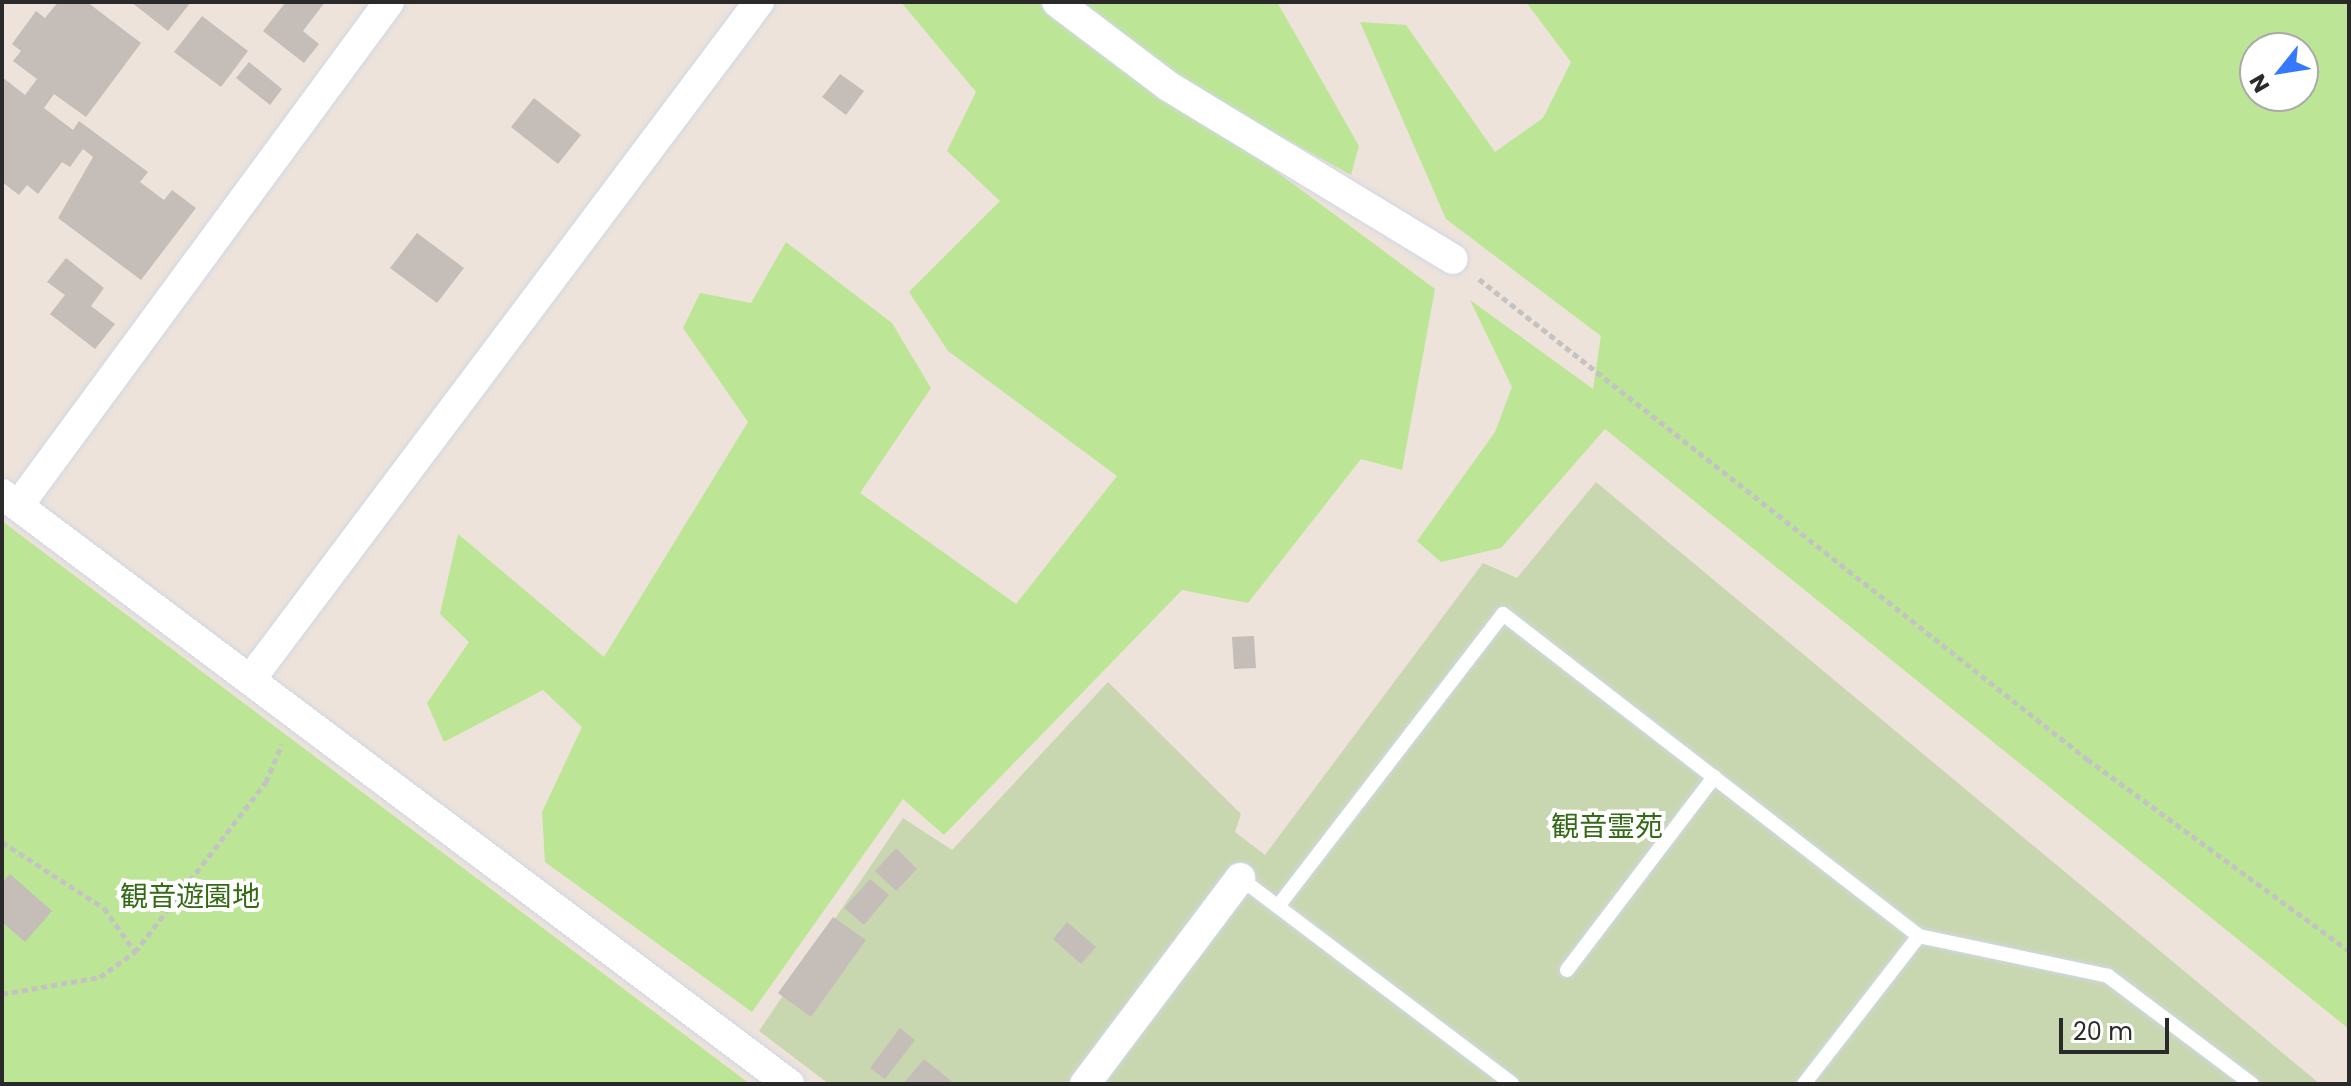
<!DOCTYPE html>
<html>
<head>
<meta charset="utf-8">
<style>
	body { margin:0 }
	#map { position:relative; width:2351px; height:1086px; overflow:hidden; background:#ede3db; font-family:Poppins,"Noto Sans JP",sans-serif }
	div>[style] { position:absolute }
	.green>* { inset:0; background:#bce695 }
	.cemetery>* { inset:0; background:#c9d7b1 }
	.building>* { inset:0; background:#c5bdb8 }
	.path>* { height:5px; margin-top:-2.5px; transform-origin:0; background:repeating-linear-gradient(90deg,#c3c3c3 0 6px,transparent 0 10px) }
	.roads { filter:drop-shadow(0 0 2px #d0d7e4) drop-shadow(0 0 2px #d0d7e4) }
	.service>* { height:14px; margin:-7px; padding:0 7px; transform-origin:7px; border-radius:7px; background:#fff }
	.minor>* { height:30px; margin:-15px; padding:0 15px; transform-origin:15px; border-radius:15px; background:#fff }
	span { translate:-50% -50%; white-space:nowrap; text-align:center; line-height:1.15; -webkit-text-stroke:8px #fff; paint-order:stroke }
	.park-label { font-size:28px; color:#346a16 }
	.frame { position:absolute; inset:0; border:4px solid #2a2a2a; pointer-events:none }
	.north { position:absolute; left:2239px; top:32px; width:80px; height:80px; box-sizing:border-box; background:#fff; border:2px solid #aaa; border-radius:50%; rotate:240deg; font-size:22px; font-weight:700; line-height:32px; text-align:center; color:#2a2a2a }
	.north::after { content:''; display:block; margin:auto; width:28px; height:36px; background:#3678ff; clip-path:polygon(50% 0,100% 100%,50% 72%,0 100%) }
	.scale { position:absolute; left:2059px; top:1018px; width:110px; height:36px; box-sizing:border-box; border:4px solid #2a2a2a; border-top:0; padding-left:10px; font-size:24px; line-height:28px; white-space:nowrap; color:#2a2a2a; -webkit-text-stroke:6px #fff; paint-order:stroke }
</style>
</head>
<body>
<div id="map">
	<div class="green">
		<i style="clip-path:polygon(901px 2px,1277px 2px,1359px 146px,1351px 175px,1183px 83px,1246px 149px,1435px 289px,1402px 470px,1361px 459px,1248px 603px,1182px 590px,944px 835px,903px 799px,752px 1012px,545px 862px,542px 812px,582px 727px,543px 690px,444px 742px,427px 703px,469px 642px,440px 614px,458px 534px,604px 657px,748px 422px,683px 328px,700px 293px,751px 303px,786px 242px,892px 323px,931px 388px,860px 493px,1016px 604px,1117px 476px,948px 351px,909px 292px,1000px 201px,947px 151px,976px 92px)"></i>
		<i style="clip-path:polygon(evenodd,1526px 2px,2349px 2px,2349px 1029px,1605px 429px,1501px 548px,1441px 562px,1417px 541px,1495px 432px,1512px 387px,1470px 300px,1593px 389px,1601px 336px,1446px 219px,1360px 22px,1406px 25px,1495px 152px,1543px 118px,1571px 62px,1526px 2px,2255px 48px,2303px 48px,2303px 96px,2255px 96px,2255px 48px)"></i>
		<i style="clip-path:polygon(2px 521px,750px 1084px,2px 1084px)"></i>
	</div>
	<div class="cemetery">
		<i style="clip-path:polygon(1596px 482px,2320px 1084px,829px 1084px,759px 1031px,903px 818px,952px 850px,1108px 682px,1241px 814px,1235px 832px,1265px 855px,1483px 563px,1517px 578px)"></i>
	</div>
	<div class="building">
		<i style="clip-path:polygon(58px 2px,87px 2px,141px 43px,86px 117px,54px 94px,44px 108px,73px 130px,79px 121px,148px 172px,140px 182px,164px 200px,172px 190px,196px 208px,141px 280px,58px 218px,93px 157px,83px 149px,70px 167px,62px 162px,38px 194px,27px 185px,19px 195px,2px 182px,2px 77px,25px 95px,37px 79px,13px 61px,21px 51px,12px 44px,36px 11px,45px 18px)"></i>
		<i style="clip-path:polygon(131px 2px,191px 2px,168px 31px)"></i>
		<i style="clip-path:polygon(286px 2px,325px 2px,303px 31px,319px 44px,304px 63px,263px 31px)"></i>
		<i style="clip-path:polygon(202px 16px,248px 51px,221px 87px,174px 52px)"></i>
		<i style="clip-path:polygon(249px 62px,282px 89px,270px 105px,236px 78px)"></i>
		<i style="clip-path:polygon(840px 74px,864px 91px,846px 115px,822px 97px)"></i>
		<i style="clip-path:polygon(534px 98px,581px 135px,558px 164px,511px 127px)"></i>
		<i style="clip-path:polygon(417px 233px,464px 268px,437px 303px,390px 268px)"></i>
		<i style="clip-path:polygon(66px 258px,104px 288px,91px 306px,115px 324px,95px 349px,50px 314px,65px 295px,47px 282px)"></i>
		<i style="clip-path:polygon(1254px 636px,1256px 668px,1234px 669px,1232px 637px)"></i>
		<i style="clip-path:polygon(896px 848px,917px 869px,896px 891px,875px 871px)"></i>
		<i style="clip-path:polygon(10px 874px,52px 911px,25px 942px,2px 922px,2px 883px)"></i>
		<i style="clip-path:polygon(870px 879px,889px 895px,864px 925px,844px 908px)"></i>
		<i style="clip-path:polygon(833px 917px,866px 940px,811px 1017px,778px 993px)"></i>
		<i style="clip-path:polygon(1067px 922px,1096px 947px,1081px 964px,1053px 939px)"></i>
		<i style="clip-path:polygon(900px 1028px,915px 1040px,885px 1079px,870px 1068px)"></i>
		<i style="clip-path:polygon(924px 1059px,955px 1084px,903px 1084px)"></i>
	</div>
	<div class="path">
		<i style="left:1479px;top:279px;width:775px;rotate:38.29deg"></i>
		<i style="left:2087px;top:759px;width:325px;rotate:36.2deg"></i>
		<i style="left:2px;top:842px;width:121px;rotate:32.9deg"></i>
		<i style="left:104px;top:908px;width:54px;rotate:54.8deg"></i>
		<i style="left:2px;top:994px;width:99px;rotate:-9.8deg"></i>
		<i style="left:100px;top:977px;width:43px;rotate:-35.5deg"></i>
		<i style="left:135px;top:952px;width:215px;rotate:-52.4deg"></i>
		<i style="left:266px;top:782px;width:41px;rotate:-67.2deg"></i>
	</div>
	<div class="roads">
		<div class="service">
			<i style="left:1240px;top:878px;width:341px;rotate:37.1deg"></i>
			<i style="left:1279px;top:905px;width:367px;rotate:-52.4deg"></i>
			<i style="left:1503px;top:614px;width:526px;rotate:37.74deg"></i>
			<i style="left:1919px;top:936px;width:193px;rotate:11.9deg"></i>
			<i style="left:2108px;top:976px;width:180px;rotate:36.9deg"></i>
			<i style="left:1567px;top:970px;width:243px;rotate:-52.7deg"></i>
			<i style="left:1804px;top:1084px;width:187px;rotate:-52.2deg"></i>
		</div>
		<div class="minor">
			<i style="left:1057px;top:2px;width:139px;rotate:37.1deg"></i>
			<i style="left:1168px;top:86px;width:333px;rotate:31.3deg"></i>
			<i style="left:2px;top:494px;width:984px;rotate:36.86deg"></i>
			<i style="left:18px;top:506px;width:626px;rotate:-53.64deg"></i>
			<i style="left:250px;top:680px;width:848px;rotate:-53.1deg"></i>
			<i style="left:1085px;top:1084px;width:258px;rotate:-53deg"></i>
		</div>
	</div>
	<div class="park-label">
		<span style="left:1607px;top:827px">観音霊苑</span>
		<span style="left:190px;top:897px">観音遊園地</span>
	</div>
	<div class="frame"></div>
	<div class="north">N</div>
	<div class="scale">20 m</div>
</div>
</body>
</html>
